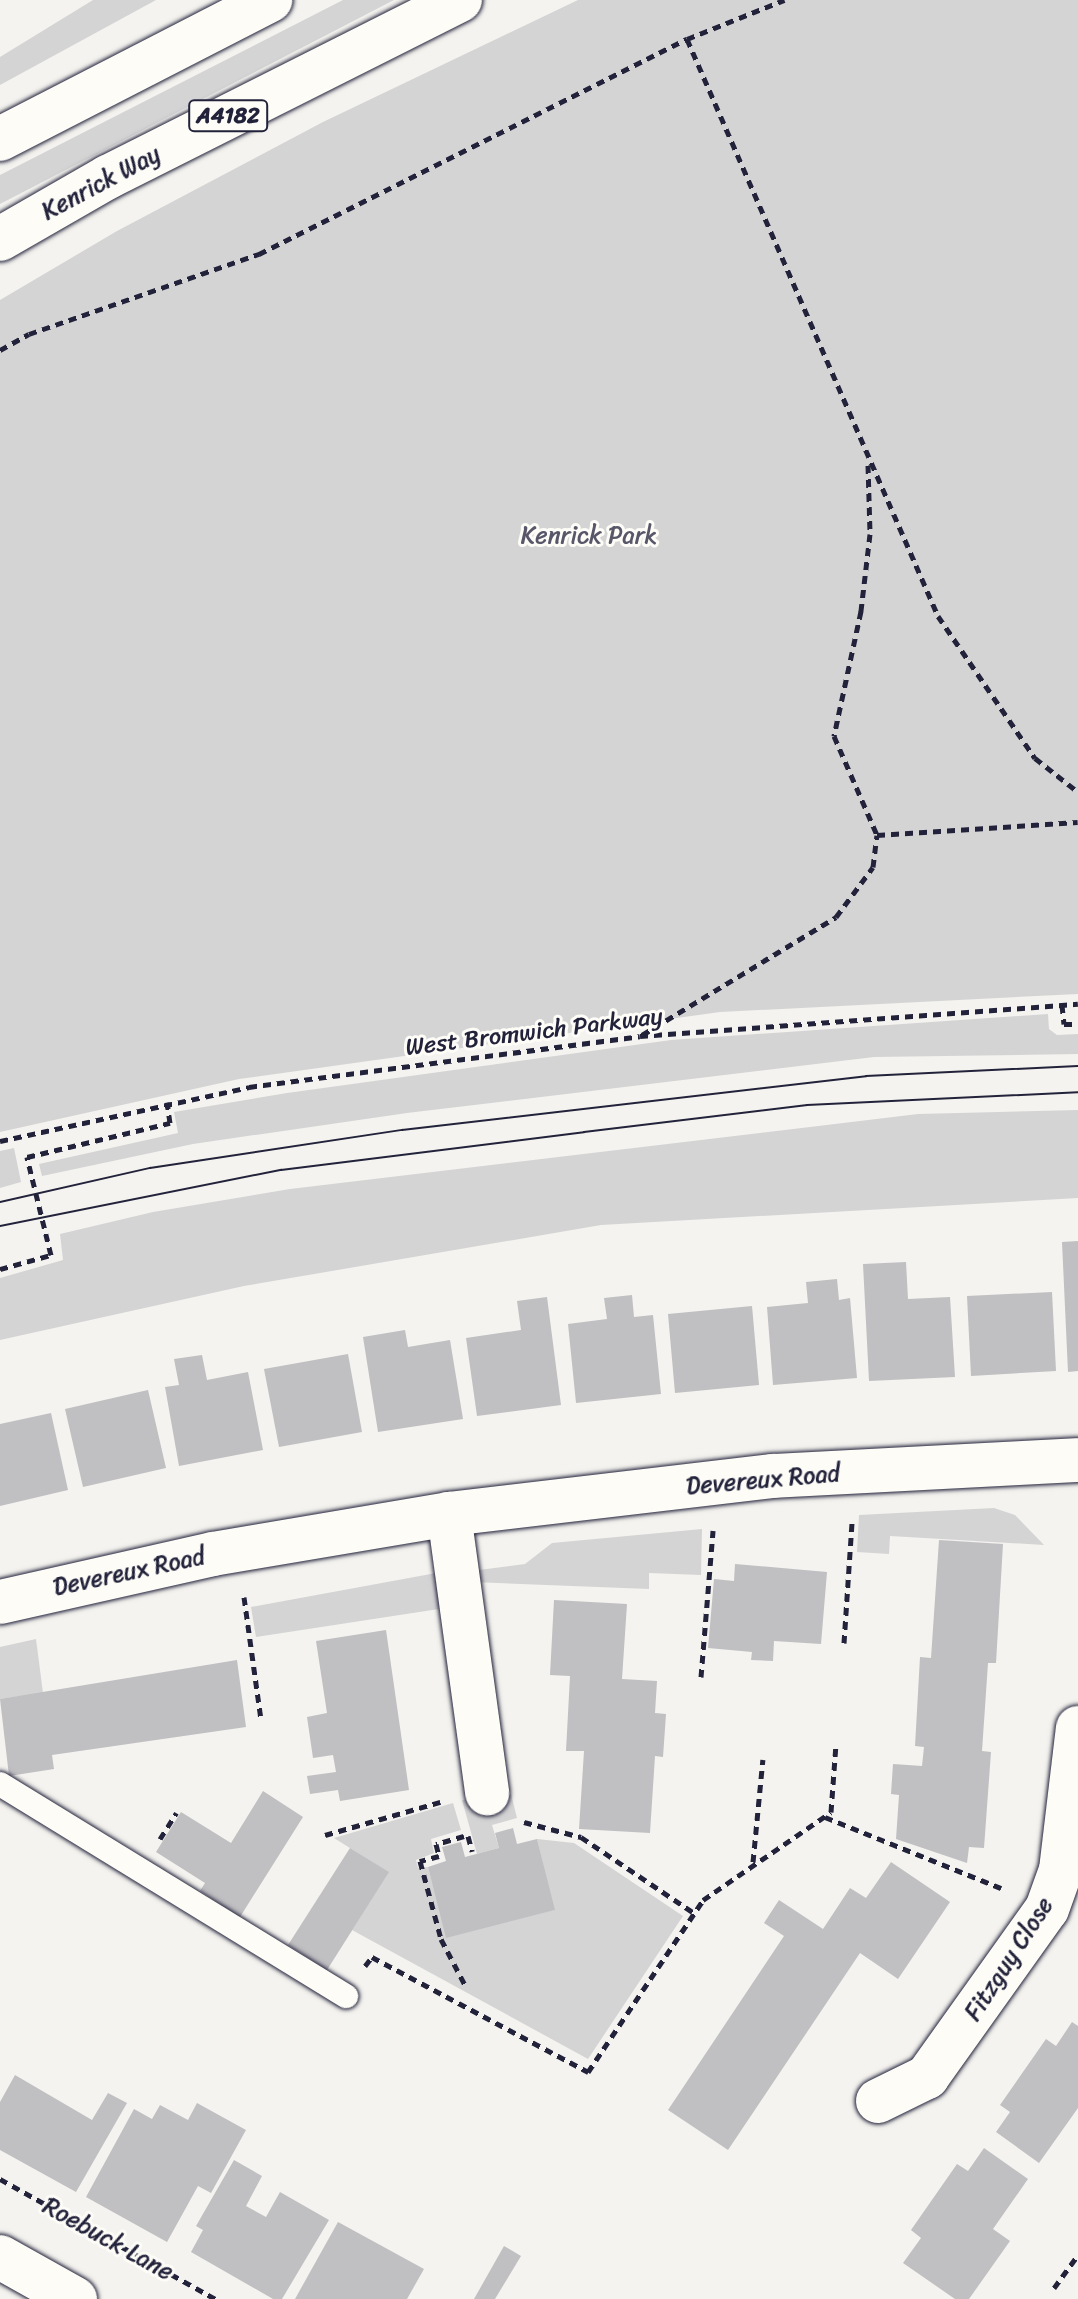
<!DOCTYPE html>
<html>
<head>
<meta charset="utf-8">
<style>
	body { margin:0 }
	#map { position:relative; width:1078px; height:2299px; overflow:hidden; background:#f4f3ef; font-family:Sriracha,sans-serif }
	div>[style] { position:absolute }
	.green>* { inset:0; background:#d5d4d5 }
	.building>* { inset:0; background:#c0bfc2 }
	.path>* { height:5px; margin-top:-2.5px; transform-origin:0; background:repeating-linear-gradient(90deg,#22223b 0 8px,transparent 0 14px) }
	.roads { filter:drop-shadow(0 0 2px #22223b) drop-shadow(0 0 2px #22223b) }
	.service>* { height:24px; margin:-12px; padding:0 12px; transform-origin:12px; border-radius:12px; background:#fdfcf7 }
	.minor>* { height:44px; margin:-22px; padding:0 22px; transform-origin:22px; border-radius:22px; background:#fdfcf7 }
	.primary>* { height:44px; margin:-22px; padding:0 22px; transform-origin:22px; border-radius:22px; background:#fdfcf7 }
	.tram>* { height:2px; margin:-1px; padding:0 1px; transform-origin:1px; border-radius:1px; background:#22223b }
	span { translate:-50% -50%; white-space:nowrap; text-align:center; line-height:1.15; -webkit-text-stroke:6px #fdfcf7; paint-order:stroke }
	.shield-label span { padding:2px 6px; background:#fdfcf7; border:2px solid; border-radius:6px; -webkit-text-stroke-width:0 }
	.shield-label { font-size:22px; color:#22223b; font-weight:700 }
	.street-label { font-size:24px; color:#22223b }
	.park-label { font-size:24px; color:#585769 }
</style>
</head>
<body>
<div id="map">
	<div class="green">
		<i style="clip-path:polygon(93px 0,156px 0,0 85px,0 57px)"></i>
		<i style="clip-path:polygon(343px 0,394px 0,0 204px,0 175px)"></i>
		<i style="clip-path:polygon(578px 0,1078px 0,1078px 994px,720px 1012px,239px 1079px,0 1132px,0 300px,117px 231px,323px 122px)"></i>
		<i style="clip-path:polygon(1048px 1014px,1049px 1029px,1057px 1035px,1078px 1034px,1078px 1054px,874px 1057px,407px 1113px,193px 1144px,42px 1176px,39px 1164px,178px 1133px,174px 1112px,287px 1093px,671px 1040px)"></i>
		<i style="clip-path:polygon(1078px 1110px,1078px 1198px,601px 1225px,244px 1286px,0 1340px,0 1278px,63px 1260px,60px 1234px,153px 1212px,290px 1189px,918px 1114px)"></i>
		<i style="clip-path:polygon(14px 1148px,21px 1182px,0 1188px,0 1151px)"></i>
		<i style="clip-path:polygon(994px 1508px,1015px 1515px,1044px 1545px,890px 1536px,889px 1554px,857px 1552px,859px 1515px)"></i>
		<i style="clip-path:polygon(702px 1529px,701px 1575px,649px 1573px,649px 1589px,473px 1582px,471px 1571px,525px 1564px,552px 1543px)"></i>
		<i style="clip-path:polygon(447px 1571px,452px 1607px,256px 1637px,251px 1607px)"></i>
		<i style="clip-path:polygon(36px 1639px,43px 1693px,0 1699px,0 1647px)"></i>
		<i style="clip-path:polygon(511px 1794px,517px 1818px,492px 1825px,499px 1848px,477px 1854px,462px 1800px)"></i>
		<i style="clip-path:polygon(453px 1803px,461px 1830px,431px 1839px,434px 1853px,416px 1860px,418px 1868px,428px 1867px,447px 1937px,554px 1910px,537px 1839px,574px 1843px,683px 1916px,588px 2059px,352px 1930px,388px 1872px,334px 1838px)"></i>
	</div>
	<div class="building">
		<i style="clip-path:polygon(1078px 1241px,1078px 1371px,1068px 1372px,1062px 1242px)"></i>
		<i style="clip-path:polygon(906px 1262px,908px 1299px,950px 1297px,955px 1377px,869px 1381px,863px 1264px)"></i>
		<i style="clip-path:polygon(837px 1279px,839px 1300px,850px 1298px,857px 1378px,773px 1385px,767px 1307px,808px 1303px,806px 1282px)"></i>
		<i style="clip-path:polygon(1052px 1292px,1056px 1371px,971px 1376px,967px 1296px)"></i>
		<i style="clip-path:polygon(632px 1295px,634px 1317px,653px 1315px,661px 1394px,576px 1403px,568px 1324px,607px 1319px,604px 1298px)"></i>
		<i style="clip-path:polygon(547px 1297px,561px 1405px,477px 1416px,466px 1338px,521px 1330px,517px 1301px)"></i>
		<i style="clip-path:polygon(752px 1306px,759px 1385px,675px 1393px,668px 1314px)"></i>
		<i style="clip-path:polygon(405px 1330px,408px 1347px,450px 1340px,463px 1419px,378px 1432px,363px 1337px)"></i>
		<i style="clip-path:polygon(348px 1354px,362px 1432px,279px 1447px,264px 1369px)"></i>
		<i style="clip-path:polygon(202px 1355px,207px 1380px,248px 1372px,263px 1450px,179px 1466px,165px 1387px,179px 1385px,174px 1359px)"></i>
		<i style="clip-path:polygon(148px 1390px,166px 1468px,83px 1487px,65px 1409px)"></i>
		<i style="clip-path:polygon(51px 1413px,68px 1490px,0 1506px,0 1424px)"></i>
		<i style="clip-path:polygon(939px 1540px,1003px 1544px,996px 1663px,988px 1663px,982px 1751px,991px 1752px,984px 1848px,969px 1847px,967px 1863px,896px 1839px,899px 1795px,891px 1794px,893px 1764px,922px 1766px,924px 1747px,915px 1746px,920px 1657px,931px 1658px)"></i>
		<i style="clip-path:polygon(735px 1564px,827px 1572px,821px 1644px,774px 1641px,773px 1661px,751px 1660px,752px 1652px,708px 1648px,714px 1579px,734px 1581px)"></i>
		<i style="clip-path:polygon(554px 1600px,627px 1604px,622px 1679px,657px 1681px,655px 1713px,666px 1714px,663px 1757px,655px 1756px,650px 1833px,579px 1829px,584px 1751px,566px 1751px,570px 1676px,550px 1675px)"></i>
		<i style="clip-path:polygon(386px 1630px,409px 1790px,340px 1801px,338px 1790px,310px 1794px,307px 1776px,336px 1772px,333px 1755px,313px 1758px,307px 1717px,327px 1713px,316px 1641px)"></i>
		<i style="clip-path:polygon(237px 1660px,246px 1727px,52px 1755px,54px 1769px,9px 1776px,0 1699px)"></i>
		<i style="clip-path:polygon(263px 1791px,303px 1817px,240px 1917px,200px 1891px,205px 1883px,156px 1852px,181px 1812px,231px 1843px)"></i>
		<i style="clip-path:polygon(513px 1828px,517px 1844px,537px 1839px,555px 1910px,446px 1938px,428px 1867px,446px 1861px,442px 1847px,461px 1842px,465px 1857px,499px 1848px,495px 1833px)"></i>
		<i style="clip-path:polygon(350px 1848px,389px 1872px,327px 1970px,288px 1945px)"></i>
		<i style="clip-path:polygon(891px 1862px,950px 1902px,898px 1979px,860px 1953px,728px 2150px,668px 2110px,784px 1936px,764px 1923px,779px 1900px,823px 1929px,850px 1888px,866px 1898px)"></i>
		<i style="clip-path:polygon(1072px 2022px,1078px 2026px,1078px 2108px,1039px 2163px,996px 2132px,1010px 2112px,1000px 2105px,1046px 2039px,1056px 2046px)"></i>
		<i style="clip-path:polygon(15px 2075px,92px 2120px,108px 2093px,127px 2103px,76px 2192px,0 2150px,0 2102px)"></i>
		<i style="clip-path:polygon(197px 2103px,246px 2130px,211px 2193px,198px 2186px,167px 2242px,86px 2197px,134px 2109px,152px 2119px,160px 2105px,188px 2120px)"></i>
		<i style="clip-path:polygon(984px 2148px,1028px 2179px,993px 2229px,1010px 2241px,969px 2299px,955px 2299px,903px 2263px,921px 2238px,911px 2230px,957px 2164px,968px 2171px)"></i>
		<i style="clip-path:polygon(234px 2160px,262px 2176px,246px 2206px,266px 2217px,280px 2192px,329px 2220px,282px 2299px,273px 2299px,191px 2252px,203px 2230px,196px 2226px)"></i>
		<i style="clip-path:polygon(338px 2222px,424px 2269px,407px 2299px,295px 2299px)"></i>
		<i style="clip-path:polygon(504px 2246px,521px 2256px,495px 2299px,474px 2299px)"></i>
	</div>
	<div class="path">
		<i style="left:687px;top:39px;width:629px;rotate:66.49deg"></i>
		<i style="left:938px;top:616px;width:172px;rotate:55.7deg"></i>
		<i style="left:1035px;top:758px;width:55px;rotate:38.3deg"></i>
		<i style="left:0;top:350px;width:33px;rotate:-29deg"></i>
		<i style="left:29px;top:334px;width:244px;rotate:-19.2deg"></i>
		<i style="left:259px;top:254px;width:479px;rotate:-26.7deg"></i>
		<i style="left:687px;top:39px;width:105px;rotate:-21.9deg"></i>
		<i style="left:868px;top:465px;width:69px;rotate:88.3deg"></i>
		<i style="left:870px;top:534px;width:78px;rotate:96.7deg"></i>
		<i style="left:861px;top:611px;width:128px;rotate:102.2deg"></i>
		<i style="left:834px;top:736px;width:108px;rotate:66.5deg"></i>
		<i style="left:1062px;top:1005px;width:19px;rotate:84deg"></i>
		<i style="left:1064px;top:1024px;width:14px"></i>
		<i style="left:642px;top:1035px;width:227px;rotate:-31.3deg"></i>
		<i style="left:836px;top:917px;width:62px;rotate:-53.5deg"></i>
		<i style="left:873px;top:867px;width:32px;rotate:-83deg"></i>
		<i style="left:877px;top:835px;width:201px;rotate:-3.7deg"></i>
		<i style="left:0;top:1141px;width:255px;rotate:-12.2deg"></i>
		<i style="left:249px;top:1087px;width:394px;rotate:-7.4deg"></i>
		<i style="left:640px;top:1036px;width:439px;rotate:-4.2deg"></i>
		<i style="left:0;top:1269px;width:53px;rotate:-15.4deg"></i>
		<i style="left:51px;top:1255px;width:101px;rotate:-103.8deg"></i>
		<i style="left:27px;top:1157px;width:147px;rotate:-13.4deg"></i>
		<i style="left:170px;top:1123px;width:21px;rotate:-98deg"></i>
		<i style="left:244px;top:1597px;width:123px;rotate:82.1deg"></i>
		<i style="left:844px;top:1643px;width:122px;rotate:-86.2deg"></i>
		<i style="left:701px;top:1677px;width:147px;rotate:-85.3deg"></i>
		<i style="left:825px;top:1817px;width:190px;rotate:22deg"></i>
		<i style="left:524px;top:1822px;width:59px;rotate:14.7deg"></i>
		<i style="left:581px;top:1837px;width:136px;rotate:33.9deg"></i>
		<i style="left:325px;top:1835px;width:120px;rotate:-16deg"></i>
		<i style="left:464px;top:1836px;width:29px;rotate:164deg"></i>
		<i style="left:436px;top:1844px;width:12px;rotate:76deg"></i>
		<i style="left:439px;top:1856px;width:20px;rotate:165deg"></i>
		<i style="left:420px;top:1861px;width:81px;rotate:74.9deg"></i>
		<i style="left:441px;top:1939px;width:52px;rotate:62.4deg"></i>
		<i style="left:468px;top:1836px;width:16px;rotate:75deg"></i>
		<i style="left:160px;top:1839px;width:31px;rotate:-58deg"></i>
		<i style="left:753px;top:1862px;width:103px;rotate:-84.5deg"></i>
		<i style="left:365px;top:1966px;width:11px;rotate:-52deg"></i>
		<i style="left:372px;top:1957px;width:245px;rotate:28deg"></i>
		<i style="left:588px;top:2072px;width:207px;rotate:-56.2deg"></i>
		<i style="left:703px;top:1900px;width:155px;rotate:-34.5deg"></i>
		<i style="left:831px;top:1812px;width:68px;rotate:-85.8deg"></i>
		<i style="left:0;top:2179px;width:247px;rotate:29.1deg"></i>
		<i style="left:1054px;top:2288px;width:41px;rotate:-54deg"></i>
	</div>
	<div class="roads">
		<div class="service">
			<i style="left:0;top:1784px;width:406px;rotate:31.5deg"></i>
		</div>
		<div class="minor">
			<i style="left:449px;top:1514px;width:282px;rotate:82.2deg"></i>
			<i style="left:0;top:1602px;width:218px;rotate:-12.7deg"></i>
			<i style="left:213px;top:1554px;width:239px;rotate:-9.6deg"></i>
			<i style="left:449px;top:1514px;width:326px;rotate:-6.7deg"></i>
			<i style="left:773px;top:1476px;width:305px;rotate:-3deg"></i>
			<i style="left:878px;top:2101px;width:55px;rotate:-26.1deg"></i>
			<i style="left:927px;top:2077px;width:206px;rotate:-54.5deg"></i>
			<i style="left:1047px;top:1909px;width:41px;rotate:-70.3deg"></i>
			<i style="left:1061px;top:1870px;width:143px;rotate:-83.2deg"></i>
			<i style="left:0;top:2257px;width:86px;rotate:29.2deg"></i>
		</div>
		<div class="primary">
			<i style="left:0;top:139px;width:304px;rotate:-27.2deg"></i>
			<i style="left:0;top:239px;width:125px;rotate:-29.9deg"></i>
			<i style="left:108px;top:177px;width:394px;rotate:-26.7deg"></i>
		</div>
	</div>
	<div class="tram">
		<i style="left:0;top:1202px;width:154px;rotate:-12.8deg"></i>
		<i style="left:150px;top:1168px;width:255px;rotate:-8.6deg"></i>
		<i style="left:402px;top:1130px;width:467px;rotate:-6.6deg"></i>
		<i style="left:866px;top:1076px;width:212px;rotate:-2.7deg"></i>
		<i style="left:0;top:1226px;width:287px;rotate:-11.3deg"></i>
		<i style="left:281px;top:1170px;width:305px;rotate:-7.1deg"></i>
		<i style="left:584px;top:1132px;width:225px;rotate:-6.9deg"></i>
		<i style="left:807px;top:1105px;width:271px;rotate:-2.7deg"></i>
	</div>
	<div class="shield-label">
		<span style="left:228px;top:116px">A4182</span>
	</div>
	<div class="street-label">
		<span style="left:101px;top:183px;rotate:-28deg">Kenrick Way</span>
		<span style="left:534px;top:1032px;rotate:-7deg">West Bromwich Parkway</span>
		<span style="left:763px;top:1480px;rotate:-5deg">Devereux Road</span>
		<span style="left:129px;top:1572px;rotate:-12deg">Devereux Road</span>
		<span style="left:1009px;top:1959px;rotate:-57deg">Fitzguy Close</span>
		<span style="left:108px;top:2239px;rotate:29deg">Roebuck Lane</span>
	</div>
	<div class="park-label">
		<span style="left:589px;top:536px">Kenrick Park</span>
	</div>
</div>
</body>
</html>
